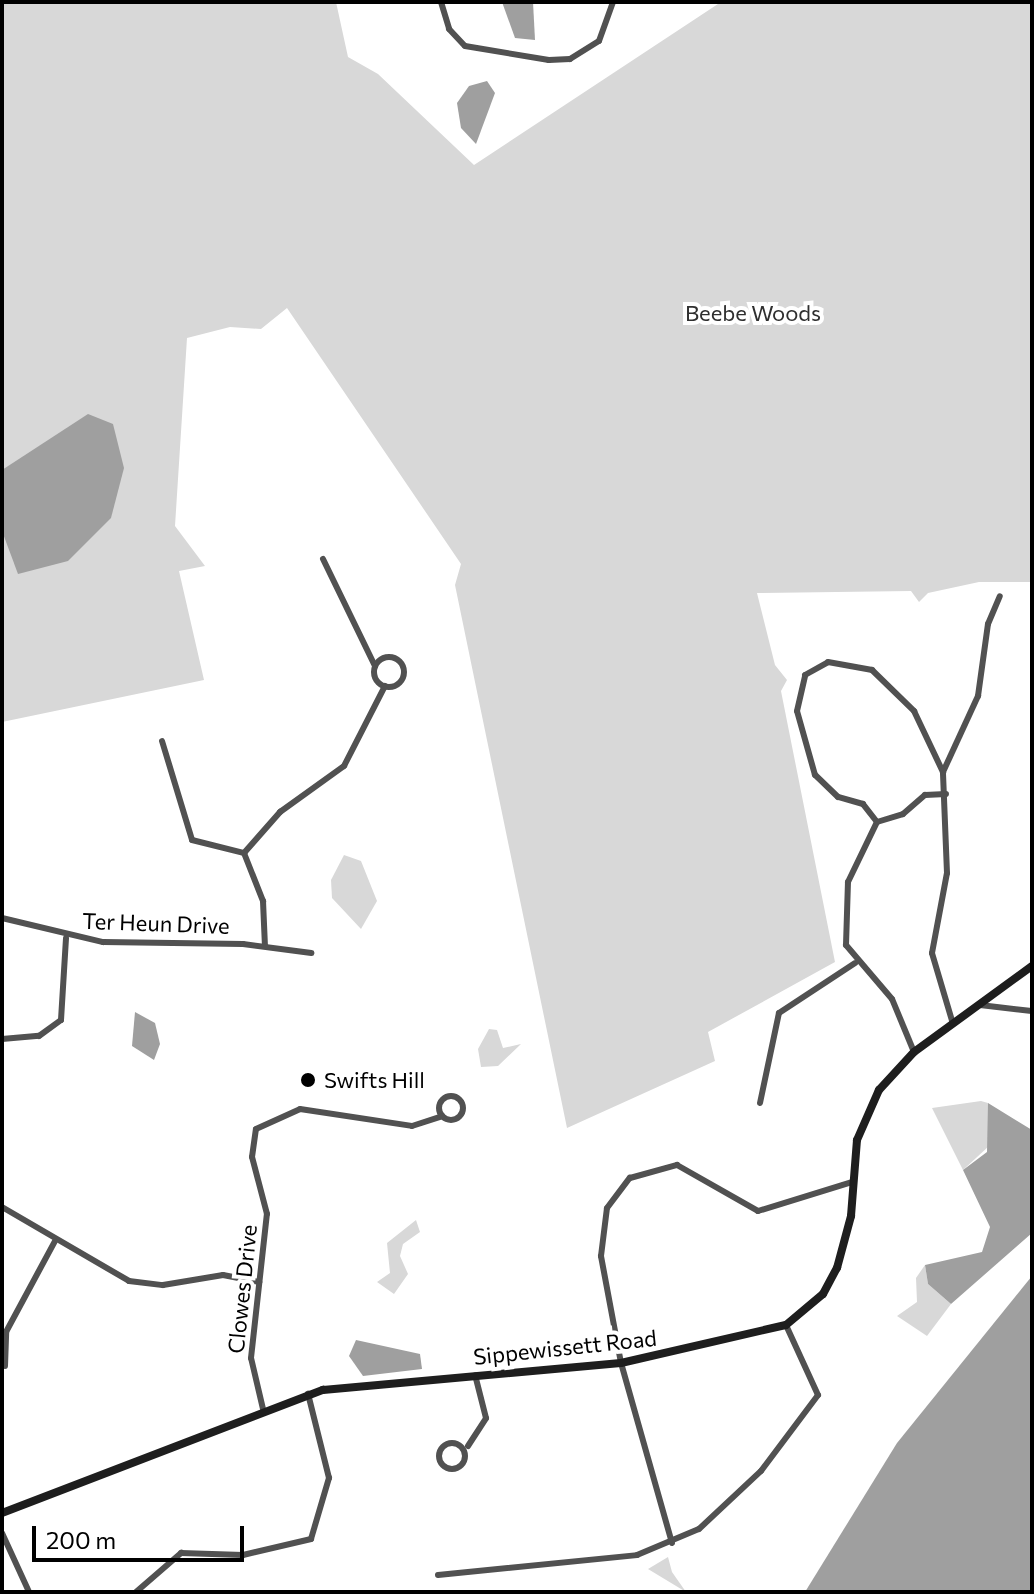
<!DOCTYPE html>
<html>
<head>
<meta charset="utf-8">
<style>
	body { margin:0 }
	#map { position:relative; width:1034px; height:1594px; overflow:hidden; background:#fff; font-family:Commissioner,sans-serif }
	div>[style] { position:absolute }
	.green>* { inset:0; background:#d8d8d8 }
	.water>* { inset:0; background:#9f9f9f }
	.minor>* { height:6px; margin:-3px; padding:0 3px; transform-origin:3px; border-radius:3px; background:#515151 }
	.minor>.ring { margin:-3px; padding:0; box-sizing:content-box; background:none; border:6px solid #515151; border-radius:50% }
	.secondary>* { height:8px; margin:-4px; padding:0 4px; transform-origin:4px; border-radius:4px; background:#1e1e1e }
	.dots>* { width:22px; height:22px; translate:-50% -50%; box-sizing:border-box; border:4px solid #fff; border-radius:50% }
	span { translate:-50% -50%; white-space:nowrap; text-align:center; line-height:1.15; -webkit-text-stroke:8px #fff; paint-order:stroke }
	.park-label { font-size:22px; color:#2f2f2f }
	.street-label { font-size:22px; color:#000 }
	.poi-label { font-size:22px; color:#000 }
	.left { translate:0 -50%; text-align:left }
	.frame { position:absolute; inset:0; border:4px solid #000; pointer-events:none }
	.scale { position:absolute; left:32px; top:1526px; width:212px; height:36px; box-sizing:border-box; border:4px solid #000; border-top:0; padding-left:10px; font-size:24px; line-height:28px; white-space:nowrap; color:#000; -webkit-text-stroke:6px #fff; paint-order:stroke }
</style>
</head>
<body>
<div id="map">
	<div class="green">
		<i style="clip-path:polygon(2px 2px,336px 2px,348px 57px,378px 74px,474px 165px,721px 2px,1032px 2px,1032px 582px,979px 582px,928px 593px,919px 602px,911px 591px,757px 593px,775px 665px,787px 680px,781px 691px,835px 962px,708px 1032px,715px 1061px,567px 1128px,455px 585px,461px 564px,287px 308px,261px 329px,230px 327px,187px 338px,175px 526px,205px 566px,179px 571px,204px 680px,2px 722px)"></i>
		<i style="clip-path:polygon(344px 855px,361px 861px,377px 901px,361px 929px,332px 898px,331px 880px)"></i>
		<i style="clip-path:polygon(489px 1029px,497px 1030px,503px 1048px,521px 1044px,498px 1066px,481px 1067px,478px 1049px)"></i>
		<i style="clip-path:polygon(981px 1101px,988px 1103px,989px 1146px,963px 1170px,932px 1108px)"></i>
		<i style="clip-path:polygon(416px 1220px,420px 1232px,403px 1244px,400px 1256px,408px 1274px,394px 1294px,377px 1282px,390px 1273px,387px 1243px)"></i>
		<i style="clip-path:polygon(925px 1265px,928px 1284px,951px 1304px,927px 1336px,897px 1316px,917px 1302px,916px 1278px)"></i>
		<i style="clip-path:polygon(668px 1557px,672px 1572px,686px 1592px,648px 1569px)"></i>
	</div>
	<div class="water">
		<i style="clip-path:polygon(502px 2px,533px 2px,535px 40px,515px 38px)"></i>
		<i style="clip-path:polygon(487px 81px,495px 93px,476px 144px,461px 128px,457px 103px,469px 86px)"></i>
		<i style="clip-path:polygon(88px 414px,113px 424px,124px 468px,111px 518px,68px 561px,18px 574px,2px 531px,2px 470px)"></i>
		<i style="clip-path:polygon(135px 1012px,155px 1023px,160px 1044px,154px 1060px,132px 1046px)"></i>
		<i style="clip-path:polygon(988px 1103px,1032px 1130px,1032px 1233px,951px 1304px,928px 1284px,925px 1265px,982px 1252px,990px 1227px,963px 1170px,987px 1152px)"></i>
		<i style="clip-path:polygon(1032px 1276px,1032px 1592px,805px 1592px,897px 1443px)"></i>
		<i style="clip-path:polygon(356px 1340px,420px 1354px,422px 1369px,363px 1376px,349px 1356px)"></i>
	</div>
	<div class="minor">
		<i style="left:441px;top:2px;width:28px;rotate:73deg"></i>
		<i style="left:449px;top:29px;width:23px;rotate:47deg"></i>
		<i style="left:465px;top:46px;width:85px;rotate:9.5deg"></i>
		<i style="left:549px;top:60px;width:21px;rotate:-3deg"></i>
		<i style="left:570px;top:59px;width:34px;rotate:-32deg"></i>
		<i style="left:599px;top:41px;width:41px;rotate:-70.3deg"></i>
		<i style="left:323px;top:559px;width:119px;rotate:64.1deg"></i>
		<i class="ring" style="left:374px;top:657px;width:24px;height:24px"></i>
		<i style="left:162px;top:741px;width:103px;rotate:73.1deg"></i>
		<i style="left:192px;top:840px;width:54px;rotate:14deg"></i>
		<i style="left:244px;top:853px;width:55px;rotate:-48.7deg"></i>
		<i style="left:280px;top:812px;width:79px;rotate:-35.7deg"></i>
		<i style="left:344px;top:766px;width:90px;rotate:-62.9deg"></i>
		<i style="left:877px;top:822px;width:27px;rotate:-17deg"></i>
		<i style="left:903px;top:814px;width:29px;rotate:-41deg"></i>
		<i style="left:925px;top:795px;width:21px;rotate:-3deg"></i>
		<i style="left:244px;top:853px;width:52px;rotate:68.4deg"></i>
		<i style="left:263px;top:901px;width:45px;rotate:87.5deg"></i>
		<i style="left:2px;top:918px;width:104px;rotate:13.4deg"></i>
		<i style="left:103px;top:942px;width:140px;rotate:0.8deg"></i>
		<i style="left:243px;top:944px;width:69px;rotate:7.5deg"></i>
		<i style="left:980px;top:1005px;width:52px;rotate:6.6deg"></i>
		<i style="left:953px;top:1024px;width:74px;rotate:-106.5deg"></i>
		<i style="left:932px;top:953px;width:81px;rotate:-79.4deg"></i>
		<i style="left:947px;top:873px;width:101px;rotate:-92.3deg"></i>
		<i style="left:943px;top:772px;width:84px;rotate:-65.3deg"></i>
		<i style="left:978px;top:696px;width:73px;rotate:-82.1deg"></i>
		<i style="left:988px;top:624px;width:30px;rotate:-67deg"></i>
		<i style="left:2px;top:1039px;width:37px;rotate:-5deg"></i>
		<i style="left:39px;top:1036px;width:27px;rotate:-36deg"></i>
		<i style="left:61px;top:1020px;width:82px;rotate:-86.5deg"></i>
		<i style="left:914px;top:1052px;width:57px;rotate:-112.5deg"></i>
		<i style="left:892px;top:999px;width:71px;rotate:-130.4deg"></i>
		<i style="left:846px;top:945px;width:63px;rotate:-88.2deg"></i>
		<i style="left:848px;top:882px;width:67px;rotate:-64.2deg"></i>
		<i style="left:877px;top:822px;width:23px;rotate:-128deg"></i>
		<i style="left:863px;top:804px;width:26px;rotate:-164deg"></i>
		<i style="left:838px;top:797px;width:32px;rotate:-136deg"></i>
		<i style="left:815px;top:775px;width:66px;rotate:-105.7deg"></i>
		<i style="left:797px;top:711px;width:37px;rotate:-77deg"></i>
		<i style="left:805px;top:675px;width:26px;rotate:-29deg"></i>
		<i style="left:828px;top:662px;width:45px;rotate:10.3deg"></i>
		<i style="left:872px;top:670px;width:59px;rotate:44.3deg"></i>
		<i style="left:914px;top:711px;width:68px;rotate:64.6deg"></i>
		<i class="ring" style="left:439px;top:1096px;width:18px;height:18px"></i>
		<i style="left:760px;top:1103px;width:92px;rotate:-78.1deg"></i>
		<i style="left:779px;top:1013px;width:91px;rotate:-33.3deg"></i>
		<i style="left:2px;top:1207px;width:147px;rotate:30.2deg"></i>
		<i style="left:129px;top:1281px;width:34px;rotate:7deg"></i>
		<i style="left:163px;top:1285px;width:61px;rotate:-9.5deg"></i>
		<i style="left:223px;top:1275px;width:37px;rotate:11deg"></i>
		<i style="left:5px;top:1366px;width:34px;rotate:-88deg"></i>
		<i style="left:6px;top:1332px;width:103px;rotate:-61.7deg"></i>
		<i style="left:263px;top:1409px;width:52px;rotate:-103.2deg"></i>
		<i style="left:251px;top:1358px;width:145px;rotate:-83.7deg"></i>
		<i style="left:267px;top:1214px;width:59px;rotate:-104.7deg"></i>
		<i style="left:252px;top:1157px;width:28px;rotate:-82deg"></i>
		<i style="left:256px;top:1129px;width:48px;rotate:-24.4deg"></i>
		<i style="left:300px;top:1109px;width:113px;rotate:8.6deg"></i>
		<i style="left:412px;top:1126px;width:32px;rotate:-18deg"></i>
		<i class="ring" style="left:439px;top:1443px;width:20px;height:20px"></i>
		<i style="left:468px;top:1446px;width:33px;rotate:-57deg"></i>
		<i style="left:486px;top:1418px;width:44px;rotate:-104.3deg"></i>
		<i style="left:2px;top:1533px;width:65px;rotate:65.4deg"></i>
		<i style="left:672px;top:1543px;width:187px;rotate:-105.8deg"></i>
		<i style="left:621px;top:1363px;width:109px;rotate:-100.6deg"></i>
		<i style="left:601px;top:1256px;width:48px;rotate:-82.9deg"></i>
		<i style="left:607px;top:1208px;width:38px;rotate:-53deg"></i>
		<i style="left:630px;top:1178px;width:49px;rotate:-15.5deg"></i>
		<i style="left:677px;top:1165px;width:93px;rotate:29.6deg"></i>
		<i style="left:758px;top:1211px;width:98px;rotate:-17.1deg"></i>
		<i style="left:438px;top:1575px;width:200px;rotate:-5.7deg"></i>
		<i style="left:637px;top:1555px;width:67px;rotate:-22.8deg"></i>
		<i style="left:699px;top:1529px;width:85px;rotate:-43.1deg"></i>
		<i style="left:761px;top:1471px;width:95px;rotate:-53.1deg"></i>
		<i style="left:818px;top:1395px;width:77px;rotate:-114.6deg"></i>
		<i style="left:136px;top:1592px;width:60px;rotate:-40.9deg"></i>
		<i style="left:181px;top:1553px;width:62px;rotate:1.8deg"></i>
		<i style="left:243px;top:1555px;width:70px;rotate:-13.2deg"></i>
		<i style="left:311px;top:1539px;width:64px;rotate:-73.6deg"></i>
		<i style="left:329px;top:1478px;width:87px;rotate:-104deg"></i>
	</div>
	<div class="secondary">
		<i style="left:2px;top:1513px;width:344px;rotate:-21deg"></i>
		<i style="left:323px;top:1390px;width:299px;rotate:-5.2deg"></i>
		<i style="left:621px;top:1363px;width:169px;rotate:-13deg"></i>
		<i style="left:786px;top:1325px;width:48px;rotate:-40deg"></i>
		<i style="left:823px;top:1294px;width:30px;rotate:-62deg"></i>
		<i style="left:837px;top:1268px;width:54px;rotate:-74.9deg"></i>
		<i style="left:851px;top:1216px;width:76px;rotate:-85.5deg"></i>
		<i style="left:857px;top:1140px;width:55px;rotate:-66.3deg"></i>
		<i style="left:879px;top:1090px;width:52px;rotate:-47.4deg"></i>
		<i style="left:914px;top:1052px;width:146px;rotate:-36.1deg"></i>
	</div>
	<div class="dots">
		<i style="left:308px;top:1080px;background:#000"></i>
	</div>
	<div class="park-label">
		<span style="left:753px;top:313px">Beebe Woods</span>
	</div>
	<div class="street-label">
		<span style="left:156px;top:923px;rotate:2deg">Ter Heun Drive</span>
		<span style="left:242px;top:1289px;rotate:-84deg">Clowes Drive</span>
		<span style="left:565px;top:1347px;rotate:-6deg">Sippewissett Road</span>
	</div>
	<div class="poi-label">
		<span class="left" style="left:324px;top:1080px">Swifts Hill</span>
	</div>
	<div class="frame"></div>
	<div class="scale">200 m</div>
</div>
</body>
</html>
